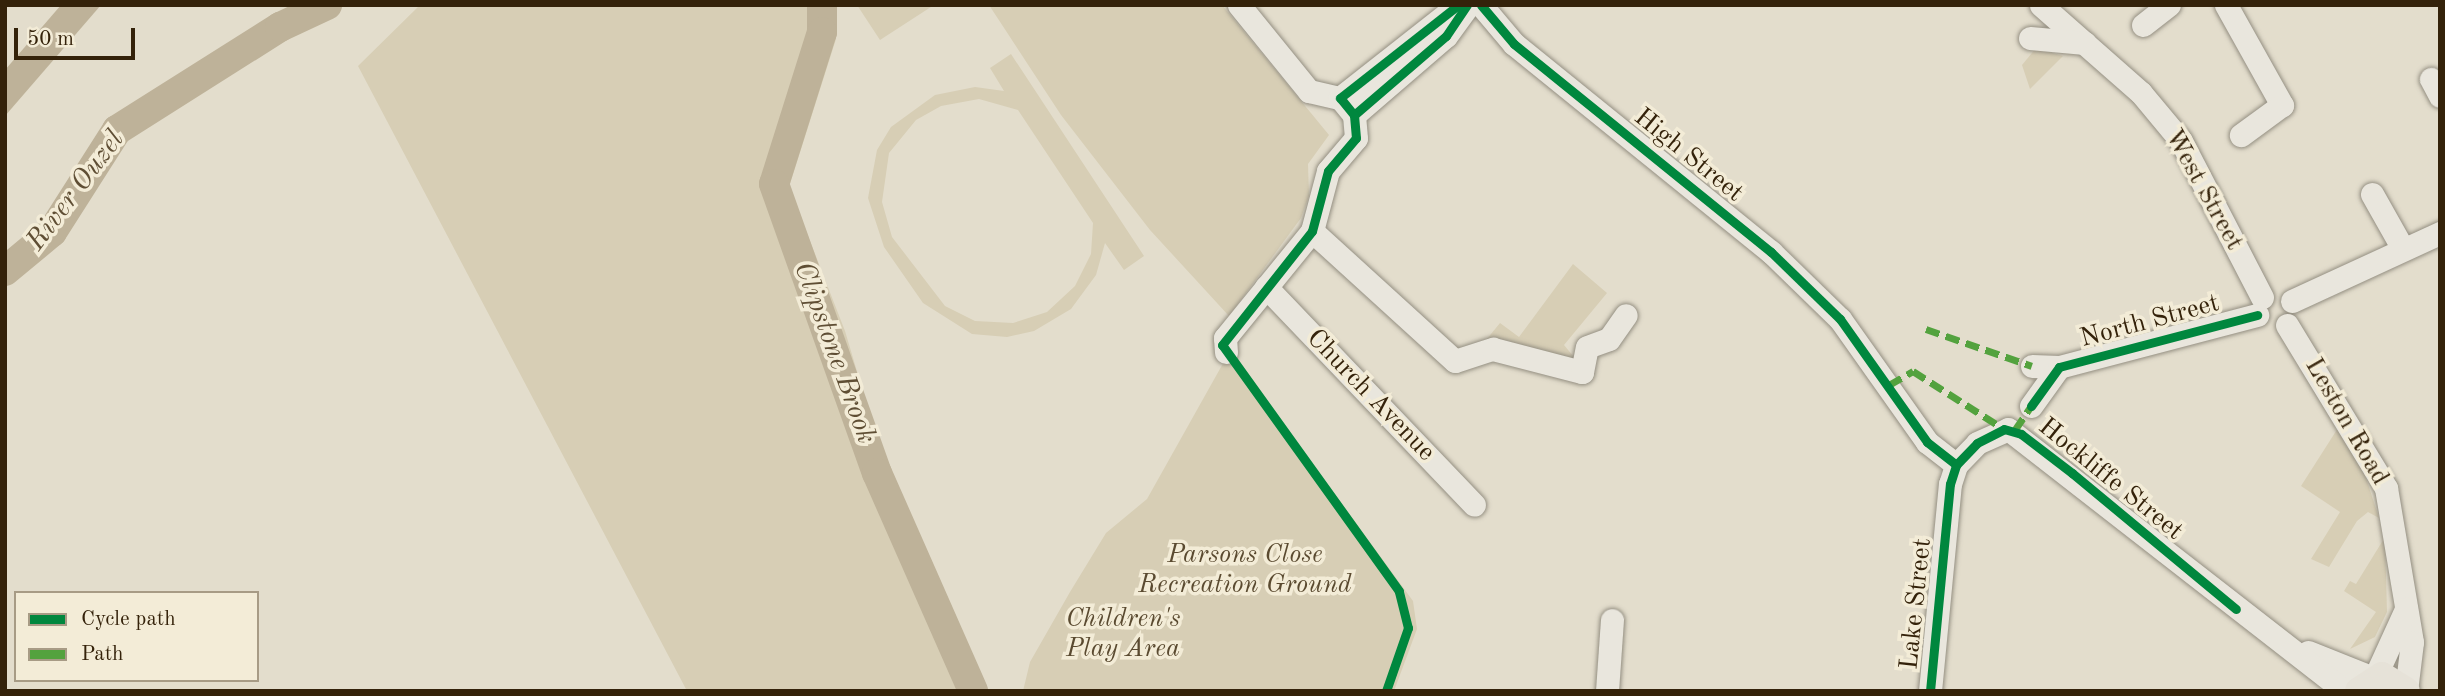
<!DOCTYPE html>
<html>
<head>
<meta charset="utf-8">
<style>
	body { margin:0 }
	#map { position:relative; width:2445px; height:696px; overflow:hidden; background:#e3ddcc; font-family:"Old Standard TT",serif }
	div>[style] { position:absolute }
	.green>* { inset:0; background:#d7ceb5 }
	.water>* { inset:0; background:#beb299 }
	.river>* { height:30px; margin:-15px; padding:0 15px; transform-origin:15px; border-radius:15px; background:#beb299 }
	.roads { filter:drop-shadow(0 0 2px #948f82) drop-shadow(0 0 2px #948f82) }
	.minor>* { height:23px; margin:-11.5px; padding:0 11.5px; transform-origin:11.5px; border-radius:11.5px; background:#e9e6dd }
	.major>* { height:28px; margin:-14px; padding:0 14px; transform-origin:14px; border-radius:14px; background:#e6e2d8 }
	.quiet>* { height:7px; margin-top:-3.5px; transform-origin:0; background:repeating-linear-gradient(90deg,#53a23e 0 14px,transparent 0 21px) }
	.cycleway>* { height:9px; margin:-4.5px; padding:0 4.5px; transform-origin:4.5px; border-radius:4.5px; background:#00873e }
	span { translate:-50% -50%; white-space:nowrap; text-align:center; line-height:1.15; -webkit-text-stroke:7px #f3ecd7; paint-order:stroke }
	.street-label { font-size:26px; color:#34220a }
	.park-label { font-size:26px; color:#5a4a30; font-style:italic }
	.water-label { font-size:28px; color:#5f4e34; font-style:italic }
	.frame { position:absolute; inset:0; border:7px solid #34220a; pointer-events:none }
	.legend { position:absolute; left:14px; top:591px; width:245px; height:91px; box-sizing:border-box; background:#f3ecd7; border:2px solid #a79b85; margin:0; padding:9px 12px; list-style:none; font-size:21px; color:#34220a }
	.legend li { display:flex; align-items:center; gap:14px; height:35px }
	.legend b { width:35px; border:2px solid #a79b85 }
	.scale { position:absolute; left:14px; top:28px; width:121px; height:32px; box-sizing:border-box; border:4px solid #34220a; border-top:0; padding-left:9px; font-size:21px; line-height:24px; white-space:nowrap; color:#34220a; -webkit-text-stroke:5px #f3ecd7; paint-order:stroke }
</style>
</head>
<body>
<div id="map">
	<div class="green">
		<i style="clip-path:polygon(420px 5px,837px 5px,836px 39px,789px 187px,845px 331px,886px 469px,985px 691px,687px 691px,358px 66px)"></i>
		<i style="clip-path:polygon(857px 5px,934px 5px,880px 40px)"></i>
		<i style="clip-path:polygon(989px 5px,1222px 5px,1329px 135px,1308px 164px,1309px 196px,1301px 218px,1229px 316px,1150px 230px,1061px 115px)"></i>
		<i style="clip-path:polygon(2036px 48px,2063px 56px,2030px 89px,2022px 65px)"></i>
		<i style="clip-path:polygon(evenodd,1011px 54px,1144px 256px,1124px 270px,1105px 243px,1096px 275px,1071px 309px,1034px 331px,1007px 337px,972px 334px,923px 303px,884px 247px,868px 198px,877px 150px,891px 127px,935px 95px,975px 87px,1004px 91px,990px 68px,1011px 54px,979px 99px,1018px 110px,1093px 223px,1091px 254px,1075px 286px,1047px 312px,1013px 323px,975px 321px,945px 306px,892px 237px,882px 202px,889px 153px,916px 120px,941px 106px,979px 99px)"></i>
		<i style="clip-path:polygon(1573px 264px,1607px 293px,1564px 345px,1578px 362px,1482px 345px,1500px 323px,1519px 337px)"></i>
		<i style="clip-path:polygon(1230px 351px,1413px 601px,1417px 629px,1394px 691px,1023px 691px,1030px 662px,1070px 592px,1106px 533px,1147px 499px)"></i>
		<i style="clip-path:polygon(2338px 428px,2365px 475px,2379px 518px,2368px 512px,2357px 521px,2329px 567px,2311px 559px,2340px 512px,2301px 486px)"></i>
		<i style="clip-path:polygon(2385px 537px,2387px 612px,2375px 637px,2350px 649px,2376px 612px,2344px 591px,2350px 581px,2356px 584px)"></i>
	</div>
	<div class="water">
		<i style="clip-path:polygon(61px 5px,101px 5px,5px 116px,5px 70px)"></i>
	</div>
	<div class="river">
		<i style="left:822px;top:5px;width:27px;rotate:90deg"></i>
		<i style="left:822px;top:32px;width:159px;rotate:107.5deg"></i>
		<i style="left:774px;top:184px;width:307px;rotate:70.4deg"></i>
		<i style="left:877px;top:473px;width:238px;rotate:66.2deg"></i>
		<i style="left:5px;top:271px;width:61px;rotate:-39.7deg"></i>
		<i style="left:52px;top:232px;width:121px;rotate:-57.5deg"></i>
		<i style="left:117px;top:130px;width:193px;rotate:-32.3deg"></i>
		<i style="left:280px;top:27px;width:52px;rotate:-25.1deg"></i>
	</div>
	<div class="roads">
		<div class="minor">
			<i style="left:1239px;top:5px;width:111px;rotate:50.9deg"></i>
			<i style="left:1309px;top:91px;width:32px;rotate:13deg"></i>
			<i style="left:1481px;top:5px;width:51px;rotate:49.8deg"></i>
			<i style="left:1514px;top:44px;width:331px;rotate:39deg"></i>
			<i style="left:1771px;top:252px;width:96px;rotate:44.2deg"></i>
			<i style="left:1840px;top:319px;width:151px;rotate:54.7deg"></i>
			<i style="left:1927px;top:442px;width:37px;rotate:38deg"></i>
			<i style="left:2041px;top:5px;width:133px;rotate:41.3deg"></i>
			<i style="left:2141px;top:93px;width:62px;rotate:50.2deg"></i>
			<i style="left:2181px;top:141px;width:176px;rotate:62.6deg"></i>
			<i style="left:2226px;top:5px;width:115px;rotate:60.8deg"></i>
			<i style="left:2282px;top:105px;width:51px;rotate:143.8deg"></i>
			<i style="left:2143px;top:25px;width:33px;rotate:-38deg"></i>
			<i style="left:2030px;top:38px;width:55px;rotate:5.2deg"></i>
			<i style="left:2431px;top:79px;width:19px;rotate:62deg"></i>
			<i style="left:1354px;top:115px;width:121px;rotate:-40.7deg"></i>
			<i style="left:1446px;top:36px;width:34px;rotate:-54deg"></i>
			<i style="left:2372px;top:194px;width:63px;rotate:60.6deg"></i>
			<i style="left:1312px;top:231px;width:193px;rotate:42.3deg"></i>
			<i style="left:1455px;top:361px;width:40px;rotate:-18deg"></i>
			<i style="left:1493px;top:349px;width:92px;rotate:14.5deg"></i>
			<i style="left:1582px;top:372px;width:25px;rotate:-79deg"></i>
			<i style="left:1587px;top:347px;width:23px;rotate:-20deg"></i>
			<i style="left:1609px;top:339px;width:29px;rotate:-55deg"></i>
			<i style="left:1266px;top:287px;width:301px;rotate:46.3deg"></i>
			<i style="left:2292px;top:301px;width:163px;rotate:-24.7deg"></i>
			<i style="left:2287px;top:325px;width:191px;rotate:58.7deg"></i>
			<i style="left:2386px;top:488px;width:156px;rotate:80.4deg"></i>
			<i style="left:2412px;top:642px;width:49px;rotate:97deg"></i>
			<i style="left:1226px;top:352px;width:14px;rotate:-94deg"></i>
			<i style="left:1225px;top:338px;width:138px;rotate:-50.9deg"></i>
			<i style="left:1312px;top:231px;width:62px;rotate:-75.1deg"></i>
			<i style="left:1328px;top:171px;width:43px;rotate:-49.7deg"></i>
			<i style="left:1356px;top:138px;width:23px;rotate:-95deg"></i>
			<i style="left:1354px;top:115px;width:22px;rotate:-129deg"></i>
			<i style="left:1340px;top:98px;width:150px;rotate:-38.2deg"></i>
			<i style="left:2032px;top:366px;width:27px;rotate:2deg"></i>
			<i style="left:2031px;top:406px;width:48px;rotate:-54.3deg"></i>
			<i style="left:2059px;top:367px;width:205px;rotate:-14.7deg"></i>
			<i style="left:2308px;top:652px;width:70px;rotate:21.8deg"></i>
			<i style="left:2375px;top:677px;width:75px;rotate:-65.5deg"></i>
			<i style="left:1607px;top:691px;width:71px;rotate:-86deg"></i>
			<i style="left:1930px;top:691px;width:208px;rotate:-84.5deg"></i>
			<i style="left:1950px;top:484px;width:20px;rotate:-72deg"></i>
			<i style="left:1956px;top:465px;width:30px;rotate:-46deg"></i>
			<i style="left:1977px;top:443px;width:34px;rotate:-24deg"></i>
			<i style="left:2008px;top:429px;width:426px;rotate:37.9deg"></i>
		</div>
		<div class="major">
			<i style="left:2359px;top:691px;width:27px;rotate:-33deg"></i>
			<i style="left:2382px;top:676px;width:28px;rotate:32deg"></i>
		</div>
	</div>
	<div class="quiet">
		<i style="left:1926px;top:329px;width:112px;rotate:19.2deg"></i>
		<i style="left:1889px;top:385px;width:28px;rotate:-30deg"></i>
		<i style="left:1913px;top:371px;width:108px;rotate:32.5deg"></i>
		<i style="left:2015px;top:430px;width:29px;rotate:-56deg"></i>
	</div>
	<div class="cycleway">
		<i style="left:1481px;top:5px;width:51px;rotate:49.8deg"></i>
		<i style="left:1514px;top:44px;width:331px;rotate:39deg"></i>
		<i style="left:1771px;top:252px;width:96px;rotate:44.2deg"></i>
		<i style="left:1840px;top:319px;width:151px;rotate:54.7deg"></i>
		<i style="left:1927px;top:442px;width:37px;rotate:38deg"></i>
		<i style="left:1354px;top:115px;width:121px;rotate:-40.7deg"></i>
		<i style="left:1446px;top:36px;width:37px;rotate:-56deg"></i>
		<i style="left:2031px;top:406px;width:48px;rotate:-54.3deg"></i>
		<i style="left:2059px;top:367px;width:205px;rotate:-14.7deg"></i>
		<i style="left:1386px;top:691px;width:67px;rotate:-70.8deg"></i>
		<i style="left:1408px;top:628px;width:38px;rotate:-104deg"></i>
		<i style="left:1399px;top:591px;width:303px;rotate:-125.7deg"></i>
		<i style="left:1222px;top:345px;width:145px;rotate:-51.7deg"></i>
		<i style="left:1312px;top:231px;width:62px;rotate:-75.1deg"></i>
		<i style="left:1328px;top:171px;width:43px;rotate:-49.7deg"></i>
		<i style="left:1356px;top:138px;width:23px;rotate:-95deg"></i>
		<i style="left:1354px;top:115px;width:22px;rotate:-129deg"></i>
		<i style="left:1340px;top:98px;width:150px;rotate:-38.2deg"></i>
		<i style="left:1930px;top:691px;width:208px;rotate:-84.5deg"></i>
		<i style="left:1950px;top:484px;width:20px;rotate:-72deg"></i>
		<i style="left:1956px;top:465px;width:30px;rotate:-46deg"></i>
		<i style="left:1977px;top:443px;width:30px;rotate:-27deg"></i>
		<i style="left:2004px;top:429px;width:18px;rotate:16deg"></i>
		<i style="left:2021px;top:434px;width:64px;rotate:37.4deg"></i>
		<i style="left:2072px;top:473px;width:213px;rotate:39.7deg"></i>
	</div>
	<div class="street-label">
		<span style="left:1688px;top:156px;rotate:39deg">High Street</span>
		<span style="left:2203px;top:190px;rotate:61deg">West Street</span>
		<span style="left:2150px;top:322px;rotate:-15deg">North Street</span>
		<span style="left:1370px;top:396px;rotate:46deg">Church Avenue</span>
		<span style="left:2346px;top:422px;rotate:60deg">Leston Road</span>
		<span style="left:2110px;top:480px;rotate:39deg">Hockliffe Street</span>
		<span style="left:1917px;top:604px;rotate:-84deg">Lake Street</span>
	</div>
	<div class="park-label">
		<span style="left:1245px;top:571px">Parsons Close<br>Recreation Ground</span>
		<span style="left:1123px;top:635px">Children's<br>Play Area</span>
	</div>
	<div class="water-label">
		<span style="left:76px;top:191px;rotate:-53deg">River Ouzel</span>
		<span style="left:834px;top:353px;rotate:70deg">Clipstone Brook</span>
	</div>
	<div class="frame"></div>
	<ul class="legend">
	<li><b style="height:9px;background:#00873e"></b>Cycle path</li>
	<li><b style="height:9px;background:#53a23e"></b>Path</li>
	</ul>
	<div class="scale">50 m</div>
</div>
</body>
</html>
